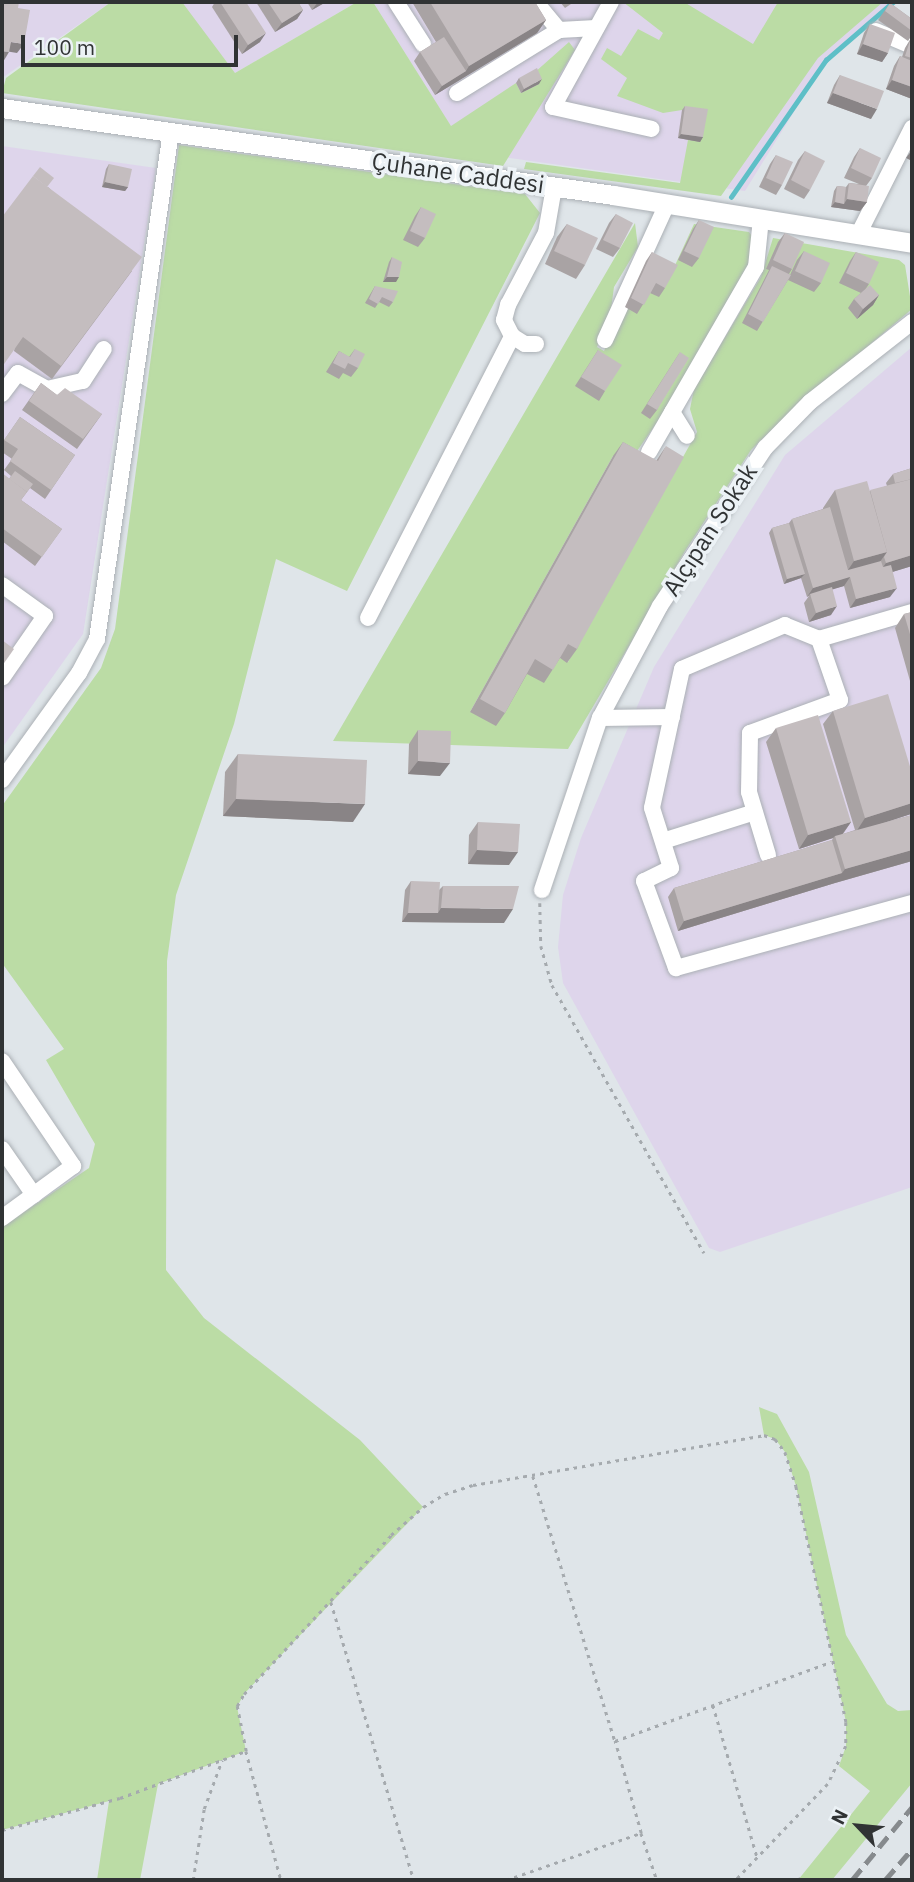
<!DOCTYPE html>
<html>
<head>
<meta charset="utf-8">
<style>
	body { margin:0 }
	#map { position:relative; width:914px; height:1882px; overflow:hidden; background:#dfe5e9; font-family:"IBM Plex Sans",sans-serif }
	div>[style] { position:absolute }
	.industrial>* { inset:0; background:#ded5eb }
	.green>* { inset:0; background:#bbdca5 }
	.stream>* { height:4.5px; margin:-2.25px; padding:0 2.25px; transform-origin:2.25px; border-radius:2.25px; background:#5ebfc7 }
	.path>* { height:2.5px; margin-top:-1.25px; transform-origin:0; background:repeating-linear-gradient(90deg,#a5aaae 0 3.5px,transparent 0 8.5px) }
	.roads { filter:drop-shadow(0 0 2px #abb0b5) drop-shadow(0 0 2px #abb0b5) }
	.minor>* { height:16px; margin:-8px; padding:0 8px; transform-origin:8px; border-radius:8px; background:#fff }
	.major>* { height:19px; margin:-9.5px; padding:0 9.5px; transform-origin:9.5px; border-radius:9.5px; background:#fff }
	.rail>* { height:4.5px; margin-top:-2.25px; transform-origin:0; background:repeating-linear-gradient(90deg,#868a8d 0 14px,transparent 0 21px) }
	.wall>* { inset:0; background:#a9a3a4 }
	.shaded-wall>* { inset:0; background:#898486 }
	.building>* { inset:0; background:#c4bdbf }
	span { translate:-50% -50%; white-space:nowrap; text-align:center; line-height:1.15; -webkit-text-stroke:7px #ecf2f6; paint-order:stroke }
	.street-label { font-size:24px; color:#303334 }
	.frame { position:absolute; inset:0; border:4px solid #303334; pointer-events:none }
	.north { position:absolute; left:823px; top:1791px; width:70px; height:70px; -webkit-text-stroke:5px #ecf2f6; paint-order:stroke; rotate:296deg; font-size:19px; font-weight:700; line-height:28px; text-align:center; color:#303334 }
	.north::after { content:''; display:block; margin:auto; width:24px; height:32px; background:#303334; clip-path:polygon(50% 0,100% 100%,50% 72%,0 100%) }
	.scale { position:absolute; left:21px; top:35px; width:217px; height:32px; box-sizing:border-box; border:4px solid #303334; border-top:0; padding-left:9px; font-size:21px; line-height:24px; white-space:nowrap; color:#303334; -webkit-text-stroke:5px #ecf2f6; paint-order:stroke }
</style>
</head>
<body>
<div id="map">
	<div class="industrial">
		<i style="clip-path:polygon(2px 2px,111px 2px,2px 78px)"></i>
		<i style="clip-path:polygon(180px 2px,357px 2px,235px 73px)"></i>
		<i style="clip-path:polygon(373px 2px,893px 2px,826px 60px,745px 191px,467px 152px)"></i>
		<i style="clip-path:polygon(2px 146px,156px 168px,83px 634px,2px 748px)"></i>
		<i style="clip-path:polygon(912px 347px,912px 1187px,720px 1252px,709px 1248px,563px 983px,558px 947px,563px 895px,581px 838px,654px 667px,785px 455px)"></i>
	</div>
	<div class="green">
		<i style="clip-path:polygon(111px 2px,182px 2px,235px 73px,357px 2px,373px 2px,451px 126px,516px 83px,521px 93px,539px 84px,534px 73px,569px 42px,575px 50px,503px 166px,2px 93px,6px 78px)"></i>
		<i style="clip-path:polygon(623px 2px,684px 2px,753px 44px,778px 2px,883px 2px,818px 58px,721px 196px,524px 169px,526px 162px,680px 183px,688px 140px,700px 141px,682px 110px,663px 113px,617px 96px,627px 78px,601px 59px,607px 48px,621px 56px,638px 29px,659px 40px,663px 33px)"></i>
		<i style="clip-path:polygon(179px 145px,525px 194px,540px 213px,347px 591px,276px 559px,234px 724px,176px 895px,167px 961px,166px 1270px,204px 1318px,360px 1440px,423px 1507px,244px 1694px,237px 1707px,246px 1751px,158px 1784px,140px 1880px,97px 1880px,109px 1801px,2px 1830px,2px 1227px,89px 1168px,95px 1144px,46px 1060px,64px 1049px,2px 963px,2px 806px,101px 668px,115px 629px)"></i>
		<i style="clip-path:polygon(635px 223px,638px 247px,614px 287px,610px 317px,597px 347px,604px 351px,646px 261px,671px 274px,694px 224px,749px 232px,754px 239px,751px 259px,667px 408px,628px 464px,613px 456px,470px 712px,525px 673px,558px 657px,568px 662px,697px 432px,690px 409px,694px 389px,761px 277px,773px 238px,899px 260px,905px 265px,912px 309px,791px 411px,751px 450px,685px 551px,568px 749px,333px 741px)"></i>
		<i style="clip-path:polygon(759px 1407px,777px 1414px,809px 1472px,846px 1635px,887px 1704px,898px 1711px,912px 1710px,912px 1783px,832px 1880px,798px 1880px,870px 1791px,839px 1766px,846px 1746px,846px 1722px,796px 1486px,785px 1452px,775px 1439px,764px 1435px)"></i>
	</div>
	<div class="stream">
		<i style="left:731px;top:197px;width:167px;rotate:-55.3deg"></i>
		<i style="left:826px;top:60px;width:89px;rotate:-40.9deg"></i>
	</div>
	<div class="path">
		<i style="left:540px;top:903px;width:43px;rotate:88.7deg"></i>
		<i style="left:541px;top:946px;width:41px;rotate:74.2deg"></i>
		<i style="left:552px;top:985px;width:308px;rotate:60.4deg"></i>
		<i style="left:533px;top:1476px;width:277px;rotate:72.8deg"></i>
		<i style="left:331px;top:1602px;width:290px;rotate:73.4deg"></i>
		<i style="left:713px;top:1705px;width:157px;rotate:73.8deg"></i>
		<i style="left:246px;top:1751px;width:134px;rotate:74.8deg"></i>
		<i style="left:2px;top:1830px;width:122px;rotate:-15.2deg"></i>
		<i style="left:120px;top:1798px;width:134px;rotate:-20.5deg"></i>
		<i style="left:246px;top:1751px;width:46px;rotate:-101.3deg"></i>
		<i style="left:237px;top:1706px;width:14px;rotate:-60deg"></i>
		<i style="left:244px;top:1694px;width:217px;rotate:-47.2deg"></i>
		<i style="left:391px;top:1535px;width:43px;rotate:-41.2deg"></i>
		<i style="left:423px;top:1507px;width:26px;rotate:-31deg"></i>
		<i style="left:445px;top:1494px;width:29px;rotate:-18deg"></i>
		<i style="left:473px;top:1485px;width:295px;rotate:-9.7deg"></i>
		<i style="left:764px;top:1435px;width:12px;rotate:20deg"></i>
		<i style="left:775px;top:1439px;width:16px;rotate:52deg"></i>
		<i style="left:785px;top:1452px;width:36px;rotate:72deg"></i>
		<i style="left:796px;top:1486px;width:241px;rotate:78deg"></i>
		<i style="left:846px;top:1722px;width:24px;rotate:90deg"></i>
		<i style="left:846px;top:1746px;width:42px;rotate:115.3deg"></i>
		<i style="left:828px;top:1784px;width:133px;rotate:133.8deg"></i>
		<i style="left:641px;top:1833px;width:50px;rotate:71.2deg"></i>
		<i style="left:193px;top:1880px;width:72px;rotate:-81.2deg"></i>
		<i style="left:204px;top:1809px;width:52px;rotate:-69.8deg"></i>
		<i style="left:506px;top:1880px;width:143px;rotate:-19.2deg"></i>
		<i style="left:641px;top:1833px;width:96px;rotate:-105.8deg"></i>
		<i style="left:615px;top:1741px;width:230px;rotate:-20.1deg"></i>
		<i style="left:798px;top:1880px;width:3px;rotate:-45deg"></i>
	</div>
	<div class="roads">
		<div class="minor">
			<i style="left:396px;top:2px;width:50px;rotate:57.3deg"></i>
			<i style="left:611px;top:2px;width:120px;rotate:118.9deg"></i>
			<i style="left:553px;top:107px;width:101px;rotate:12.5deg"></i>
			<i style="left:538px;top:5px;width:33px;rotate:50deg"></i>
			<i style="left:559px;top:30px;width:37px;rotate:-3deg"></i>
			<i style="left:876px;top:31px;width:39px;rotate:23deg"></i>
			<i style="left:457px;top:93px;width:120px;rotate:-31.7deg"></i>
			<i style="left:858px;top:235px;width:120px;rotate:-63.2deg"></i>
			<i style="left:512px;top:336px;width:15px;rotate:32deg"></i>
			<i style="left:525px;top:344px;width:11px"></i>
			<i style="left:605px;top:340px;width:149px;rotate:-65.5deg"></i>
			<i style="left:2px;top:394px;width:26px;rotate:-53deg"></i>
			<i style="left:18px;top:373px;width:33px;rotate:29deg"></i>
			<i style="left:47px;top:389px;width:37px;rotate:-13deg"></i>
			<i style="left:83px;top:381px;width:38px;rotate:-57deg"></i>
			<i style="left:672px;top:412px;width:28px;rotate:58deg"></i>
			<i style="left:649px;top:452px;width:214px;rotate:-60deg"></i>
			<i style="left:756px;top:267px;width:48px;rotate:-84.1deg"></i>
			<i style="left:2px;top:585px;width:53px;rotate:35.8deg"></i>
			<i style="left:45px;top:616px;width:75px;rotate:124.7deg"></i>
			<i style="left:368px;top:618px;width:317px;rotate:-62.9deg"></i>
			<i style="left:512px;top:336px;width:18px;rotate:-117deg"></i>
			<i style="left:504px;top:320px;width:16px;rotate:-75deg"></i>
			<i style="left:508px;top:305px;width:81px;rotate:-62.2deg"></i>
			<i style="left:546px;top:233px;width:47px;rotate:-80.1deg"></i>
			<i style="left:819px;top:639px;width:37px;rotate:-158deg"></i>
			<i style="left:785px;top:625px;width:112px;rotate:156.9deg"></i>
			<i style="left:682px;top:669px;width:142px;rotate:102.2deg"></i>
			<i style="left:652px;top:808px;width:63px;rotate:72.4deg"></i>
			<i style="left:671px;top:868px;width:30px;rotate:154deg"></i>
			<i style="left:644px;top:881px;width:93px;rotate:69.8deg"></i>
			<i style="left:676px;top:968px;width:245px;rotate:-15.4deg"></i>
			<i style="left:672px;top:717px;width:72px;rotate:179.2deg"></i>
			<i style="left:600px;top:718px;width:127px;rotate:-61.8deg"></i>
			<i style="left:660px;top:606px;width:190px;rotate:-56.4deg"></i>
			<i style="left:765px;top:448px;width:64px;rotate:-45.6deg"></i>
			<i style="left:810px;top:402px;width:130px;rotate:-38.1deg"></i>
			<i style="left:2px;top:780px;width:132px;rotate:-54.3deg"></i>
			<i style="left:79px;top:673px;width:38px;rotate:-62deg"></i>
			<i style="left:97px;top:639px;width:513px;rotate:-81.71deg"></i>
			<i style="left:663px;top:841px;width:96px;rotate:-17.5deg"></i>
			<i style="left:768px;top:855px;width:66px;rotate:-106.8deg"></i>
			<i style="left:749px;top:792px;width:59px;rotate:-89deg"></i>
			<i style="left:750px;top:733px;width:96px;rotate:-20.1deg"></i>
			<i style="left:840px;top:700px;width:65px;rotate:-109deg"></i>
			<i style="left:819px;top:639px;width:97px;rotate:-16.2deg"></i>
			<i style="left:542px;top:890px;width:182px;rotate:-71.4deg"></i>
			<i style="left:2px;top:1061px;width:127px;rotate:55.9deg"></i>
			<i style="left:73px;top:1166px;width:88px;rotate:143.8deg"></i>
			<i style="left:2px;top:1149px;width:56px;rotate:55.2deg"></i>
		</div>
		<div class="major">
			<i style="left:2px;top:108px;width:617px;rotate:8.1deg"></i>
			<i style="left:613px;top:195px;width:303px;rotate:9.1deg"></i>
		</div>
	</div>
	<div class="rail">
		<i style="left:852px;top:1880px;width:94px;rotate:-50.6deg"></i>
		<i style="left:885px;top:1880px;width:41px;rotate:-48.9deg"></i>
	</div>
	<div class="wall">
		<i style="clip-path:polygon(215px 2px,246px 2px,260px 42px,242px 54px,212px 7px)"></i>
		<i style="clip-path:polygon(256px 2px,298px 2px,303px 10px,297px 19px,275px 32px)"></i>
		<i style="clip-path:polygon(307px 2px,326px 2px,312px 10px)"></i>
		<i style="clip-path:polygon(412px 2px,535px 2px,546px 20px,537px 33px,435px 95px,414px 61px,420px 52px,436px 42px)"></i>
		<i style="clip-path:polygon(560px 2px,574px 2px,565px 8px)"></i>
		<i style="clip-path:polygon(890px 3px,912px 19px,912px 35px,908px 41px,878px 20px)"></i>
		<i style="clip-path:polygon(870px 24px,888px 53px,882px 62px,857px 54px,864px 33px)"></i>
		<i style="clip-path:polygon(911px 38px,912px 99px,886px 89px,894px 66px,900px 56px,902px 57px,905px 48px)"></i>
		<i style="clip-path:polygon(840px 75px,871px 119px,827px 103px,834px 85px)"></i>
		<i style="clip-path:polygon(519px 78px,539px 84px,521px 93px,516px 83px)"></i>
		<i style="clip-path:polygon(685px 106px,703px 137px,700px 142px,678px 138px,682px 110px)"></i>
		<i style="clip-path:polygon(860px 148px,872px 178px,866px 186px,867px 202px,860px 211px,831px 207px,834px 191px,837px 186px,846px 187px,849px 183px,859px 184px,844px 178px,854px 157px)"></i>
		<i style="clip-path:polygon(805px 151px,810px 190px,804px 199px,784px 189px,798px 160px)"></i>
		<i style="clip-path:polygon(776px 155px,782px 185px,776px 195px,759px 187px,770px 164px)"></i>
		<i style="clip-path:polygon(109px 164px,128px 187px,125px 191px,102px 187px,106px 169px)"></i>
		<i style="clip-path:polygon(48px 187px,132px 271px,52px 379px,14px 351px)"></i>
		<i style="clip-path:polygon(421px 207px,425px 238px,418px 247px,403px 240px,415px 216px)"></i>
		<i style="clip-path:polygon(616px 214px,620px 248px,613px 257px,596px 249px,609px 223px)"></i>
		<i style="clip-path:polygon(699px 220px,699px 258px,692px 267px,678px 260px,693px 229px)"></i>
		<i style="clip-path:polygon(567px 224px,585px 265px,576px 279px,545px 264px,557px 237px)"></i>
		<i style="clip-path:polygon(785px 233px,792px 269px,789px 274px,790px 275px,797px 260px,804px 251px,821px 283px,814px 292px,788px 280px,757px 331px,742px 323px,769px 270px,766px 269px,778px 242px)"></i>
		<i style="clip-path:polygon(652px 252px,665px 288px,659px 297px,650px 293px,637px 314px,625px 307px,646px 261px)"></i>
		<i style="clip-path:polygon(856px 252px,869px 284px,865px 290px,879px 295px,873px 305px,857px 319px,848px 308px,854px 299px,861px 293px,839px 283px,850px 261px)"></i>
		<i style="clip-path:polygon(392px 257px,396px 282px,383px 282px,389px 262px)"></i>
		<i style="clip-path:polygon(375px 286px,393px 302px,389px 307px,379px 302px,375px 308px,365px 303px)"></i>
		<i style="clip-path:polygon(355px 349px,358px 368px,351px 377px,343px 373px,339px 379px,326px 372px,339px 351px,349px 357px)"></i>
		<i style="clip-path:polygon(598px 350px,605px 391px,599px 401px,575px 386px)"></i>
		<i style="clip-path:polygon(680px 352px,657px 410px,650px 419px,641px 413px)"></i>
		<i style="clip-path:polygon(41px 383px,57px 395px,102px 414px,77px 449px,22px 410px)"></i>
		<i style="clip-path:polygon(20px 417px,75px 455px,45px 499px,30px 488px,21px 500px,62px 529px,35px 566px,2px 541px,2px 473px,9px 479px,11px 476px,4px 470px,12px 459px,2px 452px,2px 443px)"></i>
		<i style="clip-path:polygon(623px 442px,656px 461px,666px 446px,577px 649px,567px 663px,560px 658px,544px 683px,527px 674px,505px 713px,496px 726px,470px 712px,613px 456px)"></i>
		<i style="clip-path:polygon(912px 468px,912px 566px,892px 572px,890px 597px,850px 608px,844px 586px,832px 589px,831px 615px,809px 622px,804px 603px,809px 596px,807px 597px,801px 578px,784px 584px,769px 533px,772px 528px,789px 523px,792px 519px,823px 509px,823px 508px,835px 490px,870px 491px,887px 486px,886px 483px,893px 474px)"></i>
		<i style="clip-path:polygon(912px 612px,912px 688px,895px 628px,904px 614px)"></i>
		<i style="clip-path:polygon(833px 711px,912px 773px,912px 813px,911px 814px,886px 822px,912px 815px,912px 861px,835px 883px,678px 931px,668px 897px,674px 888px,832px 840px,833px 838px,799px 849px,766px 742px,776px 728px,851px 822px,843px 834px,855px 830px,823px 724px)"></i>
		<i style="clip-path:polygon(418px 730px,440px 776px,408px 774px,409px 744px)"></i>
		<i style="clip-path:polygon(238px 754px,353px 822px,223px 816px,225px 772px)"></i>
		<i style="clip-path:polygon(478px 822px,509px 865px,468px 864px,469px 835px)"></i>
		<i style="clip-path:polygon(411px 881px,439px 890px,443px 886px,504px 923px,402px 922px,405px 890px)"></i>
	</div>
	<div class="shaded-wall">
		<i style="clip-path:polygon(318px 2px,326px 2px,312px 10px)"></i>
		<i style="clip-path:polygon(303px 10px,297px 19px,275px 32px,282px 23px)"></i>
		<i style="clip-path:polygon(546px 20px,537px 33px,435px 95px,442px 86px,466px 71px,469px 66px)"></i>
		<i style="clip-path:polygon(266px 33px,260px 42px,242px 54px,248px 45px)"></i>
		<i style="clip-path:polygon(11px 42px,24px 44px,17px 53px,5px 51px)"></i>
		<i style="clip-path:polygon(863px 44px,888px 53px,882px 62px,857px 54px)"></i>
		<i style="clip-path:polygon(2px 51px,9px 52px,3px 62px,2px 61px)"></i>
		<i style="clip-path:polygon(542px 79px,539px 84px,521px 93px,524px 89px)"></i>
		<i style="clip-path:polygon(892px 80px,912px 87px,912px 99px,886px 89px)"></i>
		<i style="clip-path:polygon(833px 93px,877px 109px,871px 119px,827px 103px)"></i>
		<i style="clip-path:polygon(681px 134px,703px 137px,700px 142px,678px 138px)"></i>
		<i style="clip-path:polygon(912px 150px,912px 161px,906px 158px)"></i>
		<i style="clip-path:polygon(105px 182px,128px 187px,125px 191px,102px 187px)"></i>
		<i style="clip-path:polygon(847px 199px,867px 202px,860px 211px,831px 207px,835px 202px,844px 204px)"></i>
		<i style="clip-path:polygon(387px 277px,399px 277px,396px 282px,383px 282px)"></i>
		<i style="clip-path:polygon(879px 295px,873px 305px,857px 319px,863px 309px)"></i>
		<i style="clip-path:polygon(887px 552px,874px 570px,850px 577px,844px 586px,811px 596px,810px 594px,807px 597px,813px 588px,842px 579px,854px 561px)"></i>
		<i style="clip-path:polygon(912px 555px,912px 566px,876px 577px,886px 563px)"></i>
		<i style="clip-path:polygon(805px 574px,801px 578px,784px 584px,787px 579px)"></i>
		<i style="clip-path:polygon(897px 588px,890px 597px,850px 608px,856px 599px)"></i>
		<i style="clip-path:polygon(837px 606px,831px 615px,809px 622px,816px 613px)"></i>
		<i style="clip-path:polygon(418px 761px,450px 763px,440px 776px,408px 774px)"></i>
		<i style="clip-path:polygon(236px 799px,365px 804px,353px 822px,223px 816px)"></i>
		<i style="clip-path:polygon(912px 803px,912px 813px,911px 814px,856px 832px,865px 818px)"></i>
		<i style="clip-path:polygon(851px 822px,841px 836px,835px 836px,833px 838px,799px 849px,808px 835px)"></i>
		<i style="clip-path:polygon(477px 850px,518px 852px,509px 865px,468px 864px)"></i>
		<i style="clip-path:polygon(912px 850px,912px 861px,835px 883px,678px 931px,684px 921px,842px 873px,845px 869px)"></i>
		<i style="clip-path:polygon(441px 908px,513px 909px,504px 923px,402px 922px,408px 913px,438px 913px)"></i>
	</div>
	<div class="building">
		<i style="clip-path:polygon(2px 2px,19px 2px,18px 8px,30px 10px,24px 44px,11px 42px,9px 52px,2px 51px)"></i>
		<i style="clip-path:polygon(220px 2px,246px 2px,266px 33px,248px 45px)"></i>
		<i style="clip-path:polygon(268px 2px,298px 2px,303px 10px,282px 23px)"></i>
		<i style="clip-path:polygon(430px 2px,535px 2px,546px 20px,469px 66px)"></i>
		<i style="clip-path:polygon(890px 3px,912px 19px,912px 31px,885px 11px)"></i>
		<i style="clip-path:polygon(870px 24px,895px 33px,888px 53px,863px 44px)"></i>
		<i style="clip-path:polygon(444px 37px,466px 71px,442px 86px,420px 52px)"></i>
		<i style="clip-path:polygon(911px 38px,912px 39px,912px 58px,905px 56px)"></i>
		<i style="clip-path:polygon(900px 56px,912px 61px,912px 87px,892px 80px)"></i>
		<i style="clip-path:polygon(537px 68px,542px 79px,524px 89px,519px 78px)"></i>
		<i style="clip-path:polygon(840px 75px,884px 91px,877px 109px,833px 93px)"></i>
		<i style="clip-path:polygon(685px 106px,708px 109px,703px 137px,681px 134px)"></i>
		<i style="clip-path:polygon(860px 148px,881px 158px,872px 178px,851px 168px)"></i>
		<i style="clip-path:polygon(805px 151px,825px 161px,810px 190px,791px 180px)"></i>
		<i style="clip-path:polygon(776px 155px,793px 162px,782px 185px,766px 178px)"></i>
		<i style="clip-path:polygon(109px 164px,132px 169px,128px 187px,105px 182px)"></i>
		<i style="clip-path:polygon(40px 167px,54px 178px,47px 187px,33px 176px)"></i>
		<i style="clip-path:polygon(33px 176px,142px 257px,61px 366px,23px 337px,2px 367px,2px 217px)"></i>
		<i style="clip-path:polygon(849px 183px,869px 186px,867px 202px,847px 199px)"></i>
		<i style="clip-path:polygon(837px 186px,846px 187px,844px 204px,835px 202px)"></i>
		<i style="clip-path:polygon(421px 207px,436px 214px,425px 238px,410px 231px)"></i>
		<i style="clip-path:polygon(616px 214px,633px 223px,620px 248px,603px 240px)"></i>
		<i style="clip-path:polygon(699px 220px,714px 227px,699px 258px,684px 251px)"></i>
		<i style="clip-path:polygon(567px 224px,598px 238px,585px 265px,554px 251px)"></i>
		<i style="clip-path:polygon(785px 233px,804px 242px,792px 269px,773px 260px)"></i>
		<i style="clip-path:polygon(804px 251px,830px 263px,821px 283px,795px 271px)"></i>
		<i style="clip-path:polygon(652px 252px,678px 265px,665px 288px,656px 283px,644px 305px,631px 298px)"></i>
		<i style="clip-path:polygon(856px 252px,879px 262px,869px 284px,846px 273px)"></i>
		<i style="clip-path:polygon(392px 257px,402px 262px,399px 277px,387px 277px)"></i>
		<i style="clip-path:polygon(772px 266px,791px 275px,763px 322px,748px 314px)"></i>
		<i style="clip-path:polygon(870px 285px,879px 295px,863px 309px,854px 299px)"></i>
		<i style="clip-path:polygon(375px 286px,398px 291px,393px 302px,382px 297px,378px 304px,369px 299px)"></i>
		<i style="clip-path:polygon(355px 349px,365px 354px,358px 368px,348px 363px,345px 369px,333px 363px,339px 351px,350px 357px)"></i>
		<i style="clip-path:polygon(598px 350px,622px 365px,605px 391px,581px 377px)"></i>
		<i style="clip-path:polygon(680px 352px,689px 358px,657px 410px,647px 404px)"></i>
		<i style="clip-path:polygon(41px 383px,57px 395px,65px 388px,102px 414px,83px 439px,29px 401px)"></i>
		<i style="clip-path:polygon(20px 417px,75px 455px,51px 490px,10px 461px,18px 449px,4px 440px)"></i>
		<i style="clip-path:polygon(623px 442px,658px 461px,666px 446px,684px 457px,577px 649px,568px 644px,553px 670px,535px 659px,505px 713px,480px 699px)"></i>
		<i style="clip-path:polygon(912px 468px,912px 479px,895px 483px,893px 474px)"></i>
		<i style="clip-path:polygon(15px 471px,33px 484px,24px 496px,27px 492px,9px 479px)"></i>
		<i style="clip-path:polygon(2px 473px,27px 492px,21px 500px,62px 529px,42px 557px,2px 528px)"></i>
		<i style="clip-path:polygon(912px 479px,912px 555px,886px 563px,884px 557px,887px 552px,870px 490px)"></i>
		<i style="clip-path:polygon(867px 481px,887px 552px,854px 561px,835px 490px)"></i>
		<i style="clip-path:polygon(830px 507px,848px 570px,881px 561px,883px 567px,891px 565px,897px 588px,856px 599px,850px 577px,813px 588px,792px 519px)"></i>
		<i style="clip-path:polygon(789px 523px,805px 574px,787px 579px,772px 528px)"></i>
		<i style="clip-path:polygon(832px 587px,837px 606px,816px 613px,810px 594px)"></i>
		<i style="clip-path:polygon(912px 612px,912px 641px,904px 614px)"></i>
		<i style="clip-path:polygon(2px 640px,14px 649px,2px 666px)"></i>
		<i style="clip-path:polygon(888px 694px,912px 773px,912px 803px,865px 818px,833px 711px)"></i>
		<i style="clip-path:polygon(818px 715px,851px 822px,808px 835px,776px 728px)"></i>
		<i style="clip-path:polygon(418px 730px,451px 731px,450px 763px,418px 761px)"></i>
		<i style="clip-path:polygon(238px 754px,367px 760px,365px 804px,236px 799px)"></i>
		<i style="clip-path:polygon(912px 815px,912px 850px,845px 869px,835px 836px)"></i>
		<i style="clip-path:polygon(478px 822px,520px 824px,518px 852px,477px 850px)"></i>
		<i style="clip-path:polygon(832px 840px,842px 873px,684px 921px,674px 888px)"></i>
		<i style="clip-path:polygon(411px 881px,440px 882px,438px 913px,408px 913px)"></i>
		<i style="clip-path:polygon(443px 886px,519px 886px,513px 909px,441px 908px)"></i>
	</div>
	<div class="street-label">
		<span style="left:458px;top:173px;rotate:8deg">Çuhane Caddesi</span>
		<span style="left:710px;top:530px;rotate:-57deg">Alçıpan Sokak</span>
	</div>
	<div class="frame"></div>
	<div class="north">N</div>
	<div class="scale">100 m</div>
</div>
</body>
</html>
